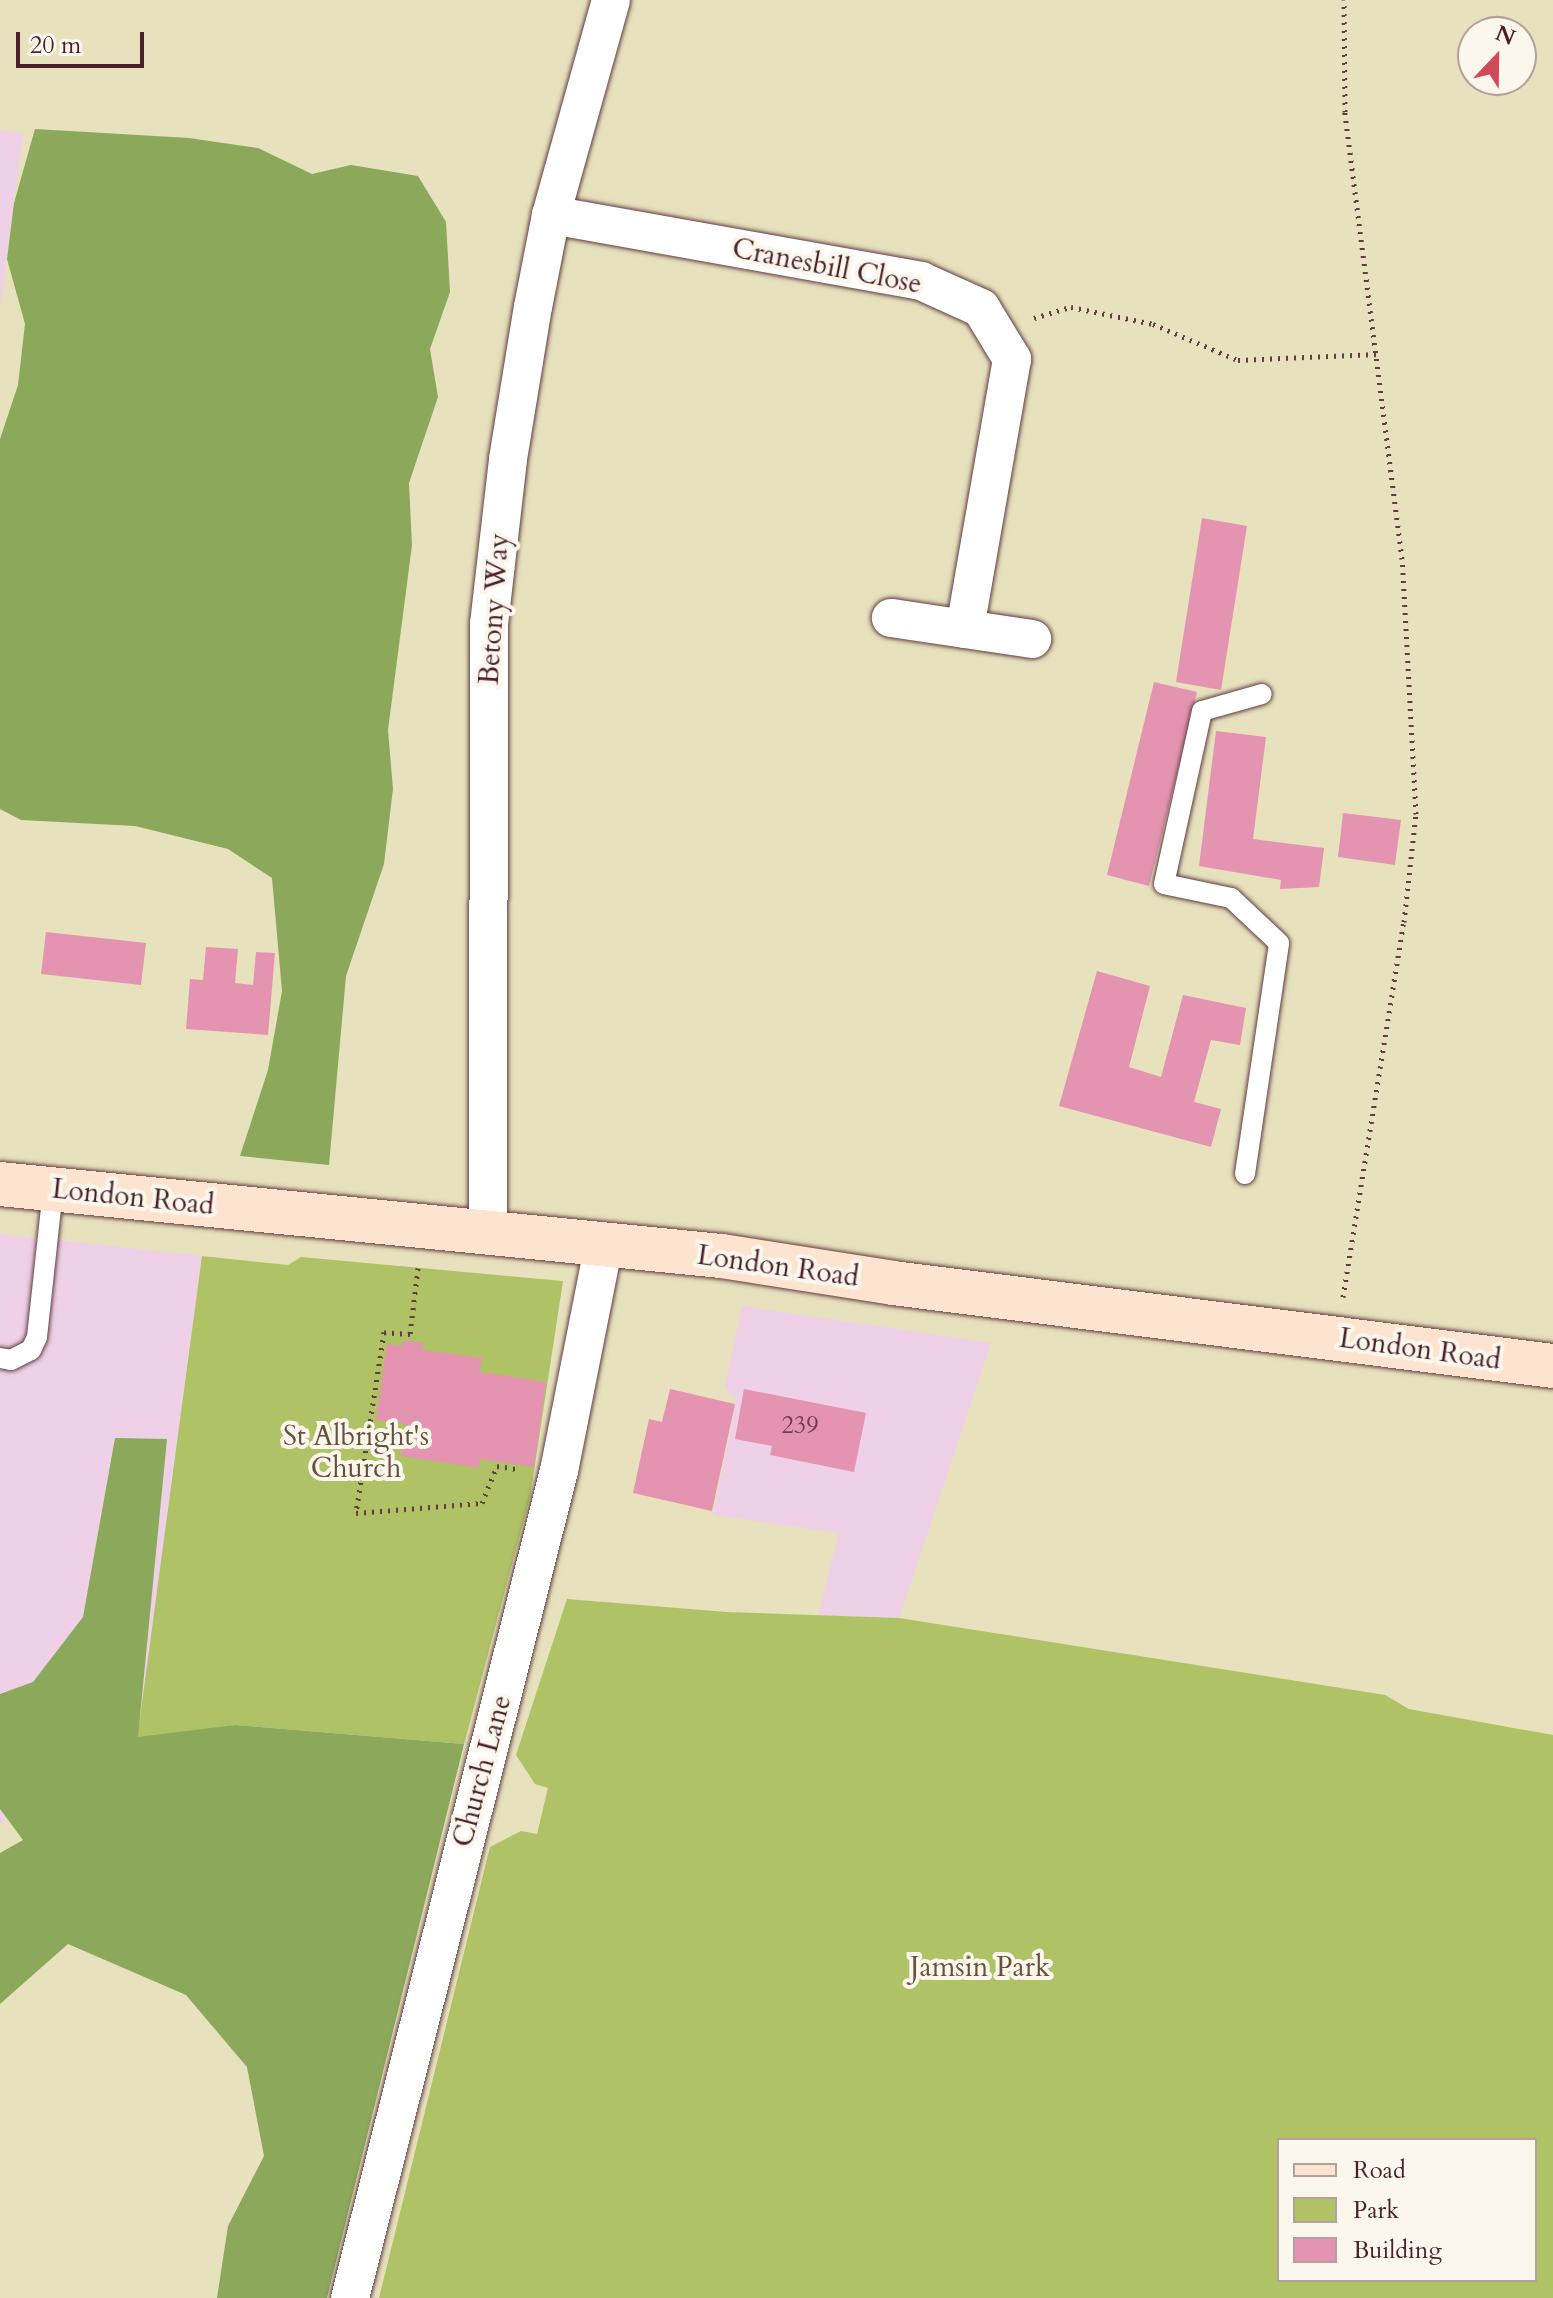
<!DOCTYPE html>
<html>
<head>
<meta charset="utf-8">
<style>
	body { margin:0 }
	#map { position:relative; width:1553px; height:2298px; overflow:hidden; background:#e7e1bd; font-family:Cardo,serif }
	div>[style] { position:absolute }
	.built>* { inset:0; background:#eed0e7 }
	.green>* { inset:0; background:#afc266 }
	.forest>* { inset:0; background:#8ba85b }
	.building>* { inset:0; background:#e494b1 }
	.path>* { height:5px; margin-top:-2.5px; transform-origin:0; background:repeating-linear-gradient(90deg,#623c41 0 2px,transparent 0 8px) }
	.roads { filter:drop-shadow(0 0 2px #623c41) drop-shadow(0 0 2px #623c41) }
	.lane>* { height:20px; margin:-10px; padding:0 10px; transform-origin:10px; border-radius:10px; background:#fff }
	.street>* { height:38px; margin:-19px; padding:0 19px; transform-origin:19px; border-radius:19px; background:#fff }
	.secondary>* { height:44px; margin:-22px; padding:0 22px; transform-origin:22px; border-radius:22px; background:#fde4d1 }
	span { translate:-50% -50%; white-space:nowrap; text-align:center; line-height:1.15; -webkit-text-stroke:8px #fbf7ec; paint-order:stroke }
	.number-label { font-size:24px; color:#703c4c }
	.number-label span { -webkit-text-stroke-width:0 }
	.street-label { font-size:28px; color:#4a1f2b }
	.park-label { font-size:28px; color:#68503d }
	.legend { position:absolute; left:1277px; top:2138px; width:260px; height:144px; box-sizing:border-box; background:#fbf7ec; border:2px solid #b4a19f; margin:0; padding:10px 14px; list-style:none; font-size:24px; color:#4a1f2b }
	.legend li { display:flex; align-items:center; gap:16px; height:40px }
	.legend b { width:40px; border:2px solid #b4a19f }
	.north { position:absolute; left:1457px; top:16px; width:80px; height:80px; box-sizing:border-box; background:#fbf7ec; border:2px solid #b4a19f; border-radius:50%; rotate:22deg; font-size:22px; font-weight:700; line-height:32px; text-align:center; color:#4a1f2b }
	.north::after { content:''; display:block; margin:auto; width:28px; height:36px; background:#d1495b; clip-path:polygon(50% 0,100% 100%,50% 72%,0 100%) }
	.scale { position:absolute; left:16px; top:32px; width:128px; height:36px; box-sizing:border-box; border:4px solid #4a1f2b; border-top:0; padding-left:10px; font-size:24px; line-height:28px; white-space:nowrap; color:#4a1f2b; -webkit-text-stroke:6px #fbf7ec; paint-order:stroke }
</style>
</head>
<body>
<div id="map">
	<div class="built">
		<i style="clip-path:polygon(0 130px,23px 133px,0 309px)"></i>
		<i style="clip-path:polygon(0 1234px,202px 1256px,138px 1738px,13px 1809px,0 1825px)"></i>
		<i style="clip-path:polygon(742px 1306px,991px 1343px,899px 1618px,818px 1616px,839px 1533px,713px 1515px,736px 1402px,725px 1387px)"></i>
	</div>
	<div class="green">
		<i style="clip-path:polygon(202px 1256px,288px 1265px,301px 1257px,563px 1281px,530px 1497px,464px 1744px,235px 1725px,137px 1740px)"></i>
		<i style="clip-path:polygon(evenodd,567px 1599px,726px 1612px,899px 1618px,1385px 1695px,1409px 1709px,1553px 1735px,1553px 2298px,379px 2298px,490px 1847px,521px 1831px,537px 1834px,548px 1788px,535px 1784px,516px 1755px,567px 1599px,1535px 2140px,1535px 2280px,1279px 2280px,1279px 2140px,1535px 2140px)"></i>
	</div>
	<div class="forest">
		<i style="clip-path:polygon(35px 129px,189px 138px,258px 148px,312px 174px,351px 165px,418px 176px,446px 222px,450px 292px,430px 349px,438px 397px,409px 483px,412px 545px,388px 730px,393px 789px,384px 864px,346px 976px,329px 1165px,240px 1156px,268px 1070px,282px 991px,272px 878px,228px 849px,135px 826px,21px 820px,0 809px,0 439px,18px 385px,25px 324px,7px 259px,14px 203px)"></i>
		<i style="clip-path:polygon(115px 1438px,167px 1439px,138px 1737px,235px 1725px,464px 1744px,327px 2298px,217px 2298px,228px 2226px,264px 2156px,247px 2067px,186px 1995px,68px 1944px,0 2004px,0 1853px,23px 1840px,0 1809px,0 1694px,33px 1682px,83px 1617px)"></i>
	</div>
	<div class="building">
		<i style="clip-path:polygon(1202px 518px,1247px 526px,1221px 690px,1176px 682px)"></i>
		<i style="clip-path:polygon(1154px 682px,1197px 692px,1149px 886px,1107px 875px)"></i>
		<i style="clip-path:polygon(1216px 731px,1266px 737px,1253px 839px,1324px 848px,1319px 887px,1280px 889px,1281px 880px,1199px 866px)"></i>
		<i style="clip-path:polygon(1343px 813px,1401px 820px,1395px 865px,1338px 857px)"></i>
		<i style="clip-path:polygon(46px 932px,146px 943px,141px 985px,41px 974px)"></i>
		<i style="clip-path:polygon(206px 947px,238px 949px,235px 983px,253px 985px,256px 952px,275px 953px,268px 1035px,186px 1029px,190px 979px,203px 980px)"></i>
		<i style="clip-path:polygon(1097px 971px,1150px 986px,1129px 1067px,1161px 1077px,1183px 995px,1246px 1008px,1240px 1045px,1211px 1040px,1194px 1102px,1221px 1109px,1211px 1147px,1059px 1106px)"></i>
		<i style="clip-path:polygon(403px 1340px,423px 1343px,422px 1350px,482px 1358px,480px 1372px,546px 1382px,534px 1467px,480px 1459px,479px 1468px,401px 1456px,406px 1424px,376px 1420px,387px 1344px,402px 1346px)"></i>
		<i style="clip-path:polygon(670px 1389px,735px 1404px,712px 1511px,633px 1493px,649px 1419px,662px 1422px)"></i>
		<i style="clip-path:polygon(744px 1389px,866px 1413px,854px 1472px,770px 1455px,772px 1446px,735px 1439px)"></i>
	</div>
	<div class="path">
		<i style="left:1034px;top:318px;width:39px;rotate:-17deg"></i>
		<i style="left:1071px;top:307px;width:84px;rotate:11.7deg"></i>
		<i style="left:1153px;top:324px;width:92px;rotate:23deg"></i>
		<i style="left:1238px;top:360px;width:140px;rotate:-2.5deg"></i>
		<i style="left:418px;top:1268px;width:66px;rotate:96.9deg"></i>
		<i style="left:410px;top:1334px;width:26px;rotate:-176deg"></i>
		<i style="left:384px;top:1332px;width:183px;rotate:98.8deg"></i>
		<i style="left:356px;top:1513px;width:126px;rotate:-4.5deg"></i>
		<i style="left:482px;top:1503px;width:40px;rotate:-68deg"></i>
		<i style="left:497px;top:1466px;width:20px;rotate:9deg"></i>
		<i style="left:1343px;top:1297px;width:380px;rotate:-80.8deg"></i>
		<i style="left:1404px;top:922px;width:109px;rotate:-83.7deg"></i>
		<i style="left:1416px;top:814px;width:255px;rotate:-93.1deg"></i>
		<i style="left:1402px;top:559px;width:451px;rotate:-97.3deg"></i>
		<i style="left:1345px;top:112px;width:112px;rotate:-90.5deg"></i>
	</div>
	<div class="roads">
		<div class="lane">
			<i style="left:1245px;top:1174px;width:233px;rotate:-81.6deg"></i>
			<i style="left:1279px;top:943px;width:66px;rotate:-136.8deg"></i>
			<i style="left:1231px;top:898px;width:68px;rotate:-168.2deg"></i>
			<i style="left:1164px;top:884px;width:177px;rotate:-77.6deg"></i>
			<i style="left:1202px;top:711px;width:62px;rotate:-15.8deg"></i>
			<i style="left:0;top:1358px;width:11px;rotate:10deg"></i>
			<i style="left:11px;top:1360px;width:22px;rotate:-27deg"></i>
			<i style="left:31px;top:1350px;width:14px;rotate:-65deg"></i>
			<i style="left:37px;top:1337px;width:149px;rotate:-83.8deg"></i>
		</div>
		<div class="street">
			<i style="left:551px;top:215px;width:376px;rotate:10.1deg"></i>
			<i style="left:921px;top:281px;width:66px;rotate:24.2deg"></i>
			<i style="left:981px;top:308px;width:60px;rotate:58.7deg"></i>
			<i style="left:1012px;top:359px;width:274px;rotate:99.9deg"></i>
			<i style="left:965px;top:629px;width:75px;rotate:-171.5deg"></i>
			<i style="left:965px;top:629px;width:68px;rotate:8.5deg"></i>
			<i style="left:488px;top:1231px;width:607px;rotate:-89.91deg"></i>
			<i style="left:489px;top:624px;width:166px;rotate:-83.4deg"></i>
			<i style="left:508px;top:459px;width:154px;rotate:-80.7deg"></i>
			<i style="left:533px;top:307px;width:94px;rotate:-78.9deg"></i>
			<i style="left:551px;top:215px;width:223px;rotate:-74.4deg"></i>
			<i style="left:350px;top:2298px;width:853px;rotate:-75.82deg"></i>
			<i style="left:559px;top:1471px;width:232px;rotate:-78.8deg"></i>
		</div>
		<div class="secondary">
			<i style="left:0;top:1184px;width:725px;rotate:5.7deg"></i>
			<i style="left:721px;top:1256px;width:174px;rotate:8.9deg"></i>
			<i style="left:893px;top:1283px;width:665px;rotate:7.17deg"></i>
		</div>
	</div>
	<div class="number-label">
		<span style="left:800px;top:1426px">239</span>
	</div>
	<div class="street-label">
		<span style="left:827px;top:266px;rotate:11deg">Cranesbill Close</span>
		<span style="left:494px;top:609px;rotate:-86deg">Betony Way</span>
		<span style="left:133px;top:1197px;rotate:6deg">London Road</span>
		<span style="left:778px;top:1266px;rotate:8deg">London Road</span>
		<span style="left:1420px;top:1349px;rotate:8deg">London Road</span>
		<span style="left:482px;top:1771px;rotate:-75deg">Church Lane</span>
	</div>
	<div class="park-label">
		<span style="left:356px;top:1452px">St Albright's<br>Church</span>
		<span style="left:980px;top:1967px">Jamsin Park</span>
	</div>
	<ul class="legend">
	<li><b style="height:10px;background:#fde4d1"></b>Road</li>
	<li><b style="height:22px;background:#afc266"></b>Park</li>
	<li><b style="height:22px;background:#e494b1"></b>Building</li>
	</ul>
	<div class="north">N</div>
	<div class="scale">20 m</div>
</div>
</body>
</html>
